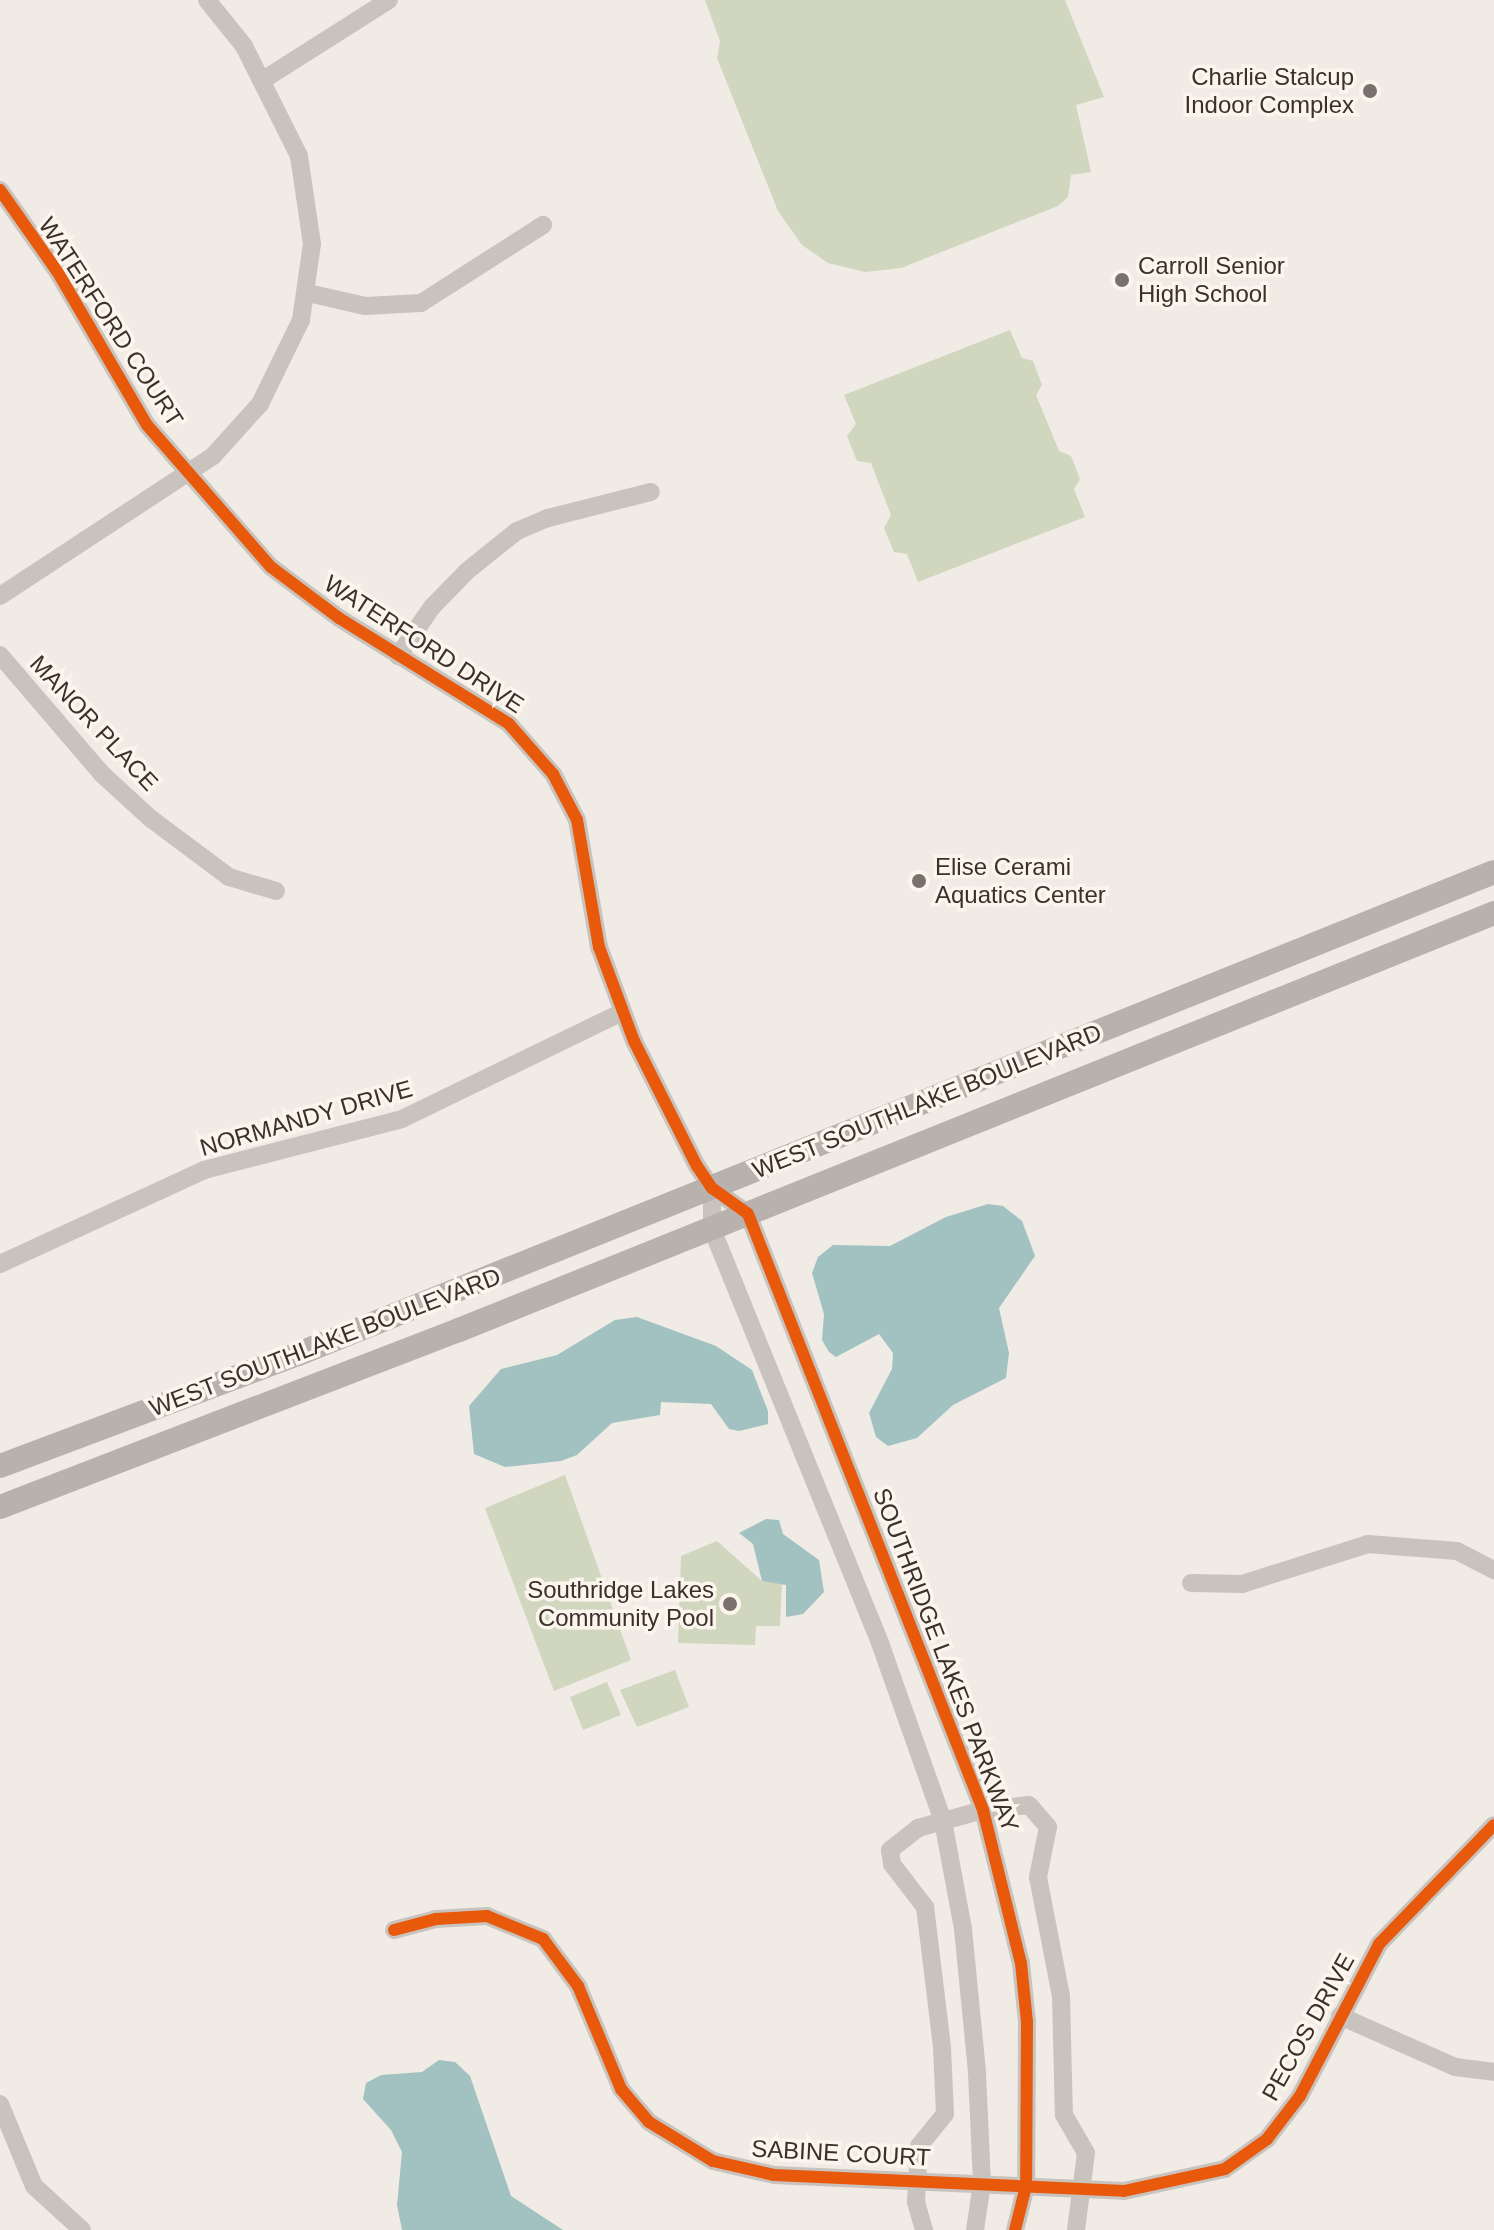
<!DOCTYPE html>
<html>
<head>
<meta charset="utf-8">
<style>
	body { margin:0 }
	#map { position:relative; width:1494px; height:2230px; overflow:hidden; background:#f0ebe5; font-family:Helvetica,sans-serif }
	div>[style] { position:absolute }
	.green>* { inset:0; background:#d1d6bf }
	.water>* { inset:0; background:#a1c2c1 }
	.minor>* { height:18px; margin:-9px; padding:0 9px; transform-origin:9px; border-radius:9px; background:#c9c3be }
	.major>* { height:24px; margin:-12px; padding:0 12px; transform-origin:12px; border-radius:12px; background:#b8b1ad }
	.cycleway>* { height:12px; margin:-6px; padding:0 6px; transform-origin:6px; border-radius:6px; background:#e8590c }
	.dots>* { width:22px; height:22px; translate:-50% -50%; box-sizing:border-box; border:4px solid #fbf5ee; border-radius:50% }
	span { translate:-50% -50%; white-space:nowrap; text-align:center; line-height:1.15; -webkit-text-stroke:7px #fbf5ee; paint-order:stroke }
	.poi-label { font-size:24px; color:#3b302b }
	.right { translate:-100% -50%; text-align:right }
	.left { translate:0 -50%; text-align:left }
	.street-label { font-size:24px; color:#3b302b }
</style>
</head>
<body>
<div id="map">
	<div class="green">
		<i style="clip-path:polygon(705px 0,1065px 0,1104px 97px,1076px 105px,1091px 172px,1071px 175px,1068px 197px,1058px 206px,901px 268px,865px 272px,828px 263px,802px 245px,778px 211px,717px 58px,720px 41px)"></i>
		<i style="clip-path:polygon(1010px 330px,1022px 358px,1033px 361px,1042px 385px,1036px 395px,1059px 451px,1071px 456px,1080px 479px,1074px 489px,1085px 517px,918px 582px,907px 554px,894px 552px,884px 528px,891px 515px,871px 463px,857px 461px,847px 436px,856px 424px,844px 395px)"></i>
		<i style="clip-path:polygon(565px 1475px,631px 1660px,554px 1691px,485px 1508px)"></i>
		<i style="clip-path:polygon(717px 1541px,762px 1581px,782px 1583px,780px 1626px,756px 1626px,755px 1645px,678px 1643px,681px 1556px)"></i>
		<i style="clip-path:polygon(675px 1670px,689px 1707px,637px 1727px,620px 1690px)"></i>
		<i style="clip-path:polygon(607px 1682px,621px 1715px,583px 1730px,570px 1697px)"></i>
	</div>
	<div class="water">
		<i style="clip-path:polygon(988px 1204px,1003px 1206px,1022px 1221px,1035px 1256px,999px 1308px,1009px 1353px,1006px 1378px,953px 1405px,917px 1438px,888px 1446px,876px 1437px,869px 1413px,892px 1369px,893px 1353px,879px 1334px,836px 1357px,829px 1352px,822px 1340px,824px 1314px,812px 1273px,818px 1257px,833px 1245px,890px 1246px,946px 1217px)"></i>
		<i style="clip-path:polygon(637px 1317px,716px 1346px,752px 1370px,768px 1411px,768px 1424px,739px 1431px,729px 1429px,711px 1404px,661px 1402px,660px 1415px,612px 1423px,577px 1455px,561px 1461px,505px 1467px,474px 1454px,469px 1406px,501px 1369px,557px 1355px,615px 1320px)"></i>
		<i style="clip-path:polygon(766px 1519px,779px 1520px,783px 1534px,819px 1560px,824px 1592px,803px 1614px,786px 1617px,786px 1585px,762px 1581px,753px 1544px,739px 1533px)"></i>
		<i style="clip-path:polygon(439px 2060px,455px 2062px,470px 2076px,511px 2196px,563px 2230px,402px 2230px,397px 2205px,402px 2152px,391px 2130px,363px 2099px,366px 2083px,381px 2075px,422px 2072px)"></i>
	</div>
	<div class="minor">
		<i style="left:263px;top:80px;width:149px;rotate:-32.4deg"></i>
		<i style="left:0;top:190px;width:99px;rotate:54.9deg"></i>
		<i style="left:57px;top:271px;width:178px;rotate:59.7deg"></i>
		<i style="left:147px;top:425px;width:189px;rotate:48.9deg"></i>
		<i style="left:271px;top:567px;width:85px;rotate:36.9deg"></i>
		<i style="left:339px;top:618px;width:200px;rotate:31.9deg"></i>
		<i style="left:509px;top:724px;width:67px;rotate:48.7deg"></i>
		<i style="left:553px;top:774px;width:52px;rotate:62.4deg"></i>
		<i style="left:577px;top:820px;width:129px;rotate:80.2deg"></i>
		<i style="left:599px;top:947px;width:100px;rotate:69.6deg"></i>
		<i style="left:634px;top:1041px;width:140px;rotate:63.3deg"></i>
		<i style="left:697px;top:1166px;width:27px;rotate:56deg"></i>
		<i style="left:712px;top:1188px;width:44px;rotate:35.8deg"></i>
		<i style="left:748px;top:1214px;width:641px;rotate:68.48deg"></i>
		<i style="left:983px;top:1810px;width:158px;rotate:76.1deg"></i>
		<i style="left:1021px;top:1963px;width:59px;rotate:84.2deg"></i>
		<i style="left:1027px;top:2022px;width:164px;rotate:90.3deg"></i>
		<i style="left:1026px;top:2186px;width:45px;rotate:104deg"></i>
		<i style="left:308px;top:293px;width:58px;rotate:12.8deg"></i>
		<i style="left:365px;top:306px;width:56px;rotate:-3.1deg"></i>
		<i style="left:421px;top:303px;width:145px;rotate:-32.6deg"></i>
		<i style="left:0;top:596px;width:255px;rotate:-33.3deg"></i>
		<i style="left:213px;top:456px;width:70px;rotate:-47.9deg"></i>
		<i style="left:260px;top:404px;width:93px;rotate:-64deg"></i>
		<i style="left:301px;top:320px;width:77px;rotate:-81.8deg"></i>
		<i style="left:312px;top:244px;width:89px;rotate:-98.4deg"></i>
		<i style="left:299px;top:156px;width:123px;rotate:-116.6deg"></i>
		<i style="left:244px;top:46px;width:59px;rotate:-128.8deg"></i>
		<i style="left:0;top:655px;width:157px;rotate:49.4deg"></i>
		<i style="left:102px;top:774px;width:65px;rotate:42.5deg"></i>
		<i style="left:150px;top:818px;width:99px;rotate:36.8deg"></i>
		<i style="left:229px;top:877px;width:49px;rotate:16.6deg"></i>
		<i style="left:398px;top:656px;width:60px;rotate:-55.2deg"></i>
		<i style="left:432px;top:607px;width:50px;rotate:-45.8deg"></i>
		<i style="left:467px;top:571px;width:64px;rotate:-38.7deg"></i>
		<i style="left:517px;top:531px;width:34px;rotate:-23deg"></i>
		<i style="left:548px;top:518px;width:106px;rotate:-14.2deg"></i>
		<i style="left:712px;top:1188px;width:41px;rotate:90deg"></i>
		<i style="left:712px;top:1229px;width:447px;rotate:67.9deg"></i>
		<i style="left:880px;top:1643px;width:189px;rotate:70.5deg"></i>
		<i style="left:943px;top:1821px;width:110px;rotate:79.5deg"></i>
		<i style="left:963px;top:1929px;width:145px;rotate:84.4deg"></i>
		<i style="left:977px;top:2073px;width:110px;rotate:87.4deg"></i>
		<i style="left:982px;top:2183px;width:48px;rotate:98.5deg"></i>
		<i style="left:0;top:1264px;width:225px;rotate:-24.7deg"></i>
		<i style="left:204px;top:1170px;width:204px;rotate:-14.4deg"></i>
		<i style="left:402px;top:1119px;width:245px;rotate:-25.9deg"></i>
		<i style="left:1191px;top:1583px;width:51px;rotate:1.1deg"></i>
		<i style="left:1242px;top:1584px;width:132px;rotate:-17.6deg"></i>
		<i style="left:1368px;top:1544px;width:89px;rotate:4.5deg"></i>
		<i style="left:1457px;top:1551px;width:42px;rotate:27.2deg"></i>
		<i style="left:394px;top:1930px;width:43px;rotate:-14.7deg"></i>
		<i style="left:436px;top:1919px;width:51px;rotate:-3.4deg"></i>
		<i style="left:487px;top:1916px;width:61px;rotate:22.3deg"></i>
		<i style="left:543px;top:1939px;width:59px;rotate:53.3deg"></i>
		<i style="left:578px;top:1986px;width:112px;rotate:67.3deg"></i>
		<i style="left:621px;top:2089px;width:43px;rotate:49.7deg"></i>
		<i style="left:649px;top:2122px;width:75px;rotate:31.4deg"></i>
		<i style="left:713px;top:2161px;width:63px;rotate:12.9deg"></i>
		<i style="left:774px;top:2175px;width:350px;rotate:2.6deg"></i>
		<i style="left:1124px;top:2191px;width:103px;rotate:-12.3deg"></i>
		<i style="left:1225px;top:2169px;width:52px;rotate:-35.5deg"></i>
		<i style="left:1267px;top:2139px;width:54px;rotate:-52.5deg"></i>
		<i style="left:1300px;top:2096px;width:171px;rotate:-62.5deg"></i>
		<i style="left:1379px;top:1944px;width:165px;rotate:-46deg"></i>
		<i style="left:1340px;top:2016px;width:126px;rotate:23.9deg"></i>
		<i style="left:1455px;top:2067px;width:39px;rotate:7deg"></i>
		<i style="left:0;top:2104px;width:89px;rotate:67.5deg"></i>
		<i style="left:34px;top:2186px;width:65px;rotate:42.5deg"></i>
		<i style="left:924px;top:2230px;width:29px;rotate:-106deg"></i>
		<i style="left:916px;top:2202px;width:56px;rotate:-86.9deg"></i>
		<i style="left:919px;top:2146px;width:41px;rotate:-50.9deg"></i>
		<i style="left:945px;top:2114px;width:67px;rotate:-92.6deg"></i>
		<i style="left:942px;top:2047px;width:141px;rotate:-96.9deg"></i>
		<i style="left:925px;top:1907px;width:54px;rotate:-127.5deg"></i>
		<i style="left:892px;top:1864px;width:14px;rotate:-98deg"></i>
		<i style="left:890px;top:1850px;width:36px;rotate:-38deg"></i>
		<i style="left:918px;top:1828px;width:67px;rotate:-15.5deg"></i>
		<i style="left:983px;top:1810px;width:46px;rotate:-6.2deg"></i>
		<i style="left:1029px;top:1805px;width:29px;rotate:49deg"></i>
		<i style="left:1048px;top:1827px;width:51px;rotate:101.3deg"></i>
		<i style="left:1038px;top:1877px;width:121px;rotate:79.1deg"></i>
		<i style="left:1061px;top:1996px;width:119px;rotate:88.6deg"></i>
		<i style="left:1064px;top:2115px;width:44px;rotate:59.9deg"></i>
		<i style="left:1086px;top:2153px;width:78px;rotate:97.4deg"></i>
	</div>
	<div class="major">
		<i style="left:0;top:1466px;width:318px;rotate:-20.6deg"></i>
		<i style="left:298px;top:1354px;width:1289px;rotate:-21.95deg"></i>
		<i style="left:0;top:1507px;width:492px;rotate:-21.1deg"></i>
		<i style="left:459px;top:1330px;width:1116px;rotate:-21.94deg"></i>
	</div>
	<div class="cycleway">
		<i style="left:0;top:190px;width:99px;rotate:54.9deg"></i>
		<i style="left:57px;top:271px;width:178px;rotate:59.7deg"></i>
		<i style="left:147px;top:425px;width:189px;rotate:48.9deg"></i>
		<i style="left:271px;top:567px;width:85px;rotate:36.9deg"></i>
		<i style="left:339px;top:618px;width:200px;rotate:31.9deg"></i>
		<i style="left:509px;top:724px;width:67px;rotate:48.7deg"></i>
		<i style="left:553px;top:774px;width:52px;rotate:62.4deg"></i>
		<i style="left:577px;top:820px;width:129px;rotate:80.2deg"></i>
		<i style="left:599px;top:947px;width:100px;rotate:69.6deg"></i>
		<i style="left:634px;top:1041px;width:140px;rotate:63.3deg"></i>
		<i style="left:697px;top:1166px;width:27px;rotate:56deg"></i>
		<i style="left:712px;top:1188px;width:44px;rotate:35.8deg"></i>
		<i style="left:748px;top:1214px;width:641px;rotate:68.48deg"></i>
		<i style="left:983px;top:1810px;width:158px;rotate:76.1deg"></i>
		<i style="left:1021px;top:1963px;width:59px;rotate:84.2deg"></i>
		<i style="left:1027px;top:2022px;width:164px;rotate:90.3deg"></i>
		<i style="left:1026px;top:2186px;width:45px;rotate:104deg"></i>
		<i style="left:394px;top:1930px;width:43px;rotate:-14.7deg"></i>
		<i style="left:436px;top:1919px;width:51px;rotate:-3.4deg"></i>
		<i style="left:487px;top:1916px;width:61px;rotate:22.3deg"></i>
		<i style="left:543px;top:1939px;width:59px;rotate:53.3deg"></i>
		<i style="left:578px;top:1986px;width:112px;rotate:67.3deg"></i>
		<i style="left:621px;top:2089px;width:43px;rotate:49.7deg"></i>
		<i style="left:649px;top:2122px;width:75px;rotate:31.4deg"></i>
		<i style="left:713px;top:2161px;width:63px;rotate:12.9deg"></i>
		<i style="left:774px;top:2175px;width:350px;rotate:2.6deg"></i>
		<i style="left:1124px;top:2191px;width:103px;rotate:-12.3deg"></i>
		<i style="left:1225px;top:2169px;width:52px;rotate:-35.5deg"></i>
		<i style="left:1267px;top:2139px;width:54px;rotate:-52.5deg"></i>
		<i style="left:1300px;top:2096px;width:171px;rotate:-62.5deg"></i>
		<i style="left:1379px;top:1944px;width:165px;rotate:-46deg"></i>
	</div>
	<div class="dots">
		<i style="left:1370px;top:91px;background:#7a716c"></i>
		<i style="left:1122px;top:280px;background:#7a716c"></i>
		<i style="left:919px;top:881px;background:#7a716c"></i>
		<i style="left:730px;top:1604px;background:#7a716c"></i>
	</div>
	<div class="poi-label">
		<span class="right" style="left:1354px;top:91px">Charlie Stalcup<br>Indoor Complex</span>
		<span class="left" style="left:1138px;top:280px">Carroll Senior<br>High School</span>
		<span class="left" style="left:935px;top:881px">Elise Cerami<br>Aquatics Center</span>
		<span class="right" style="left:714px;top:1604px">Southridge Lakes<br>Community Pool</span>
	</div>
	<div class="street-label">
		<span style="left:111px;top:322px;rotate:57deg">WATERFORD COURT</span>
		<span style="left:424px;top:644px;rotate:33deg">WATERFORD DRIVE</span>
		<span style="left:94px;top:723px;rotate:47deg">MANOR PLACE</span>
		<span style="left:927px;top:1101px;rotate:-22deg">WEST SOUTHLAKE BOULEVARD</span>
		<span style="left:306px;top:1118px;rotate:-16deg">NORMANDY DRIVE</span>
		<span style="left:325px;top:1342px;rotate:-21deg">WEST SOUTHLAKE BOULEVARD</span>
		<span style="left:946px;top:1660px;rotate:69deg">SOUTHRIDGE LAKES PARKWAY</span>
		<span style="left:1308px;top:2027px;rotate:-61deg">PECOS DRIVE</span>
		<span style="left:841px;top:2153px;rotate:3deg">SABINE COURT</span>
	</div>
</div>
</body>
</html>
